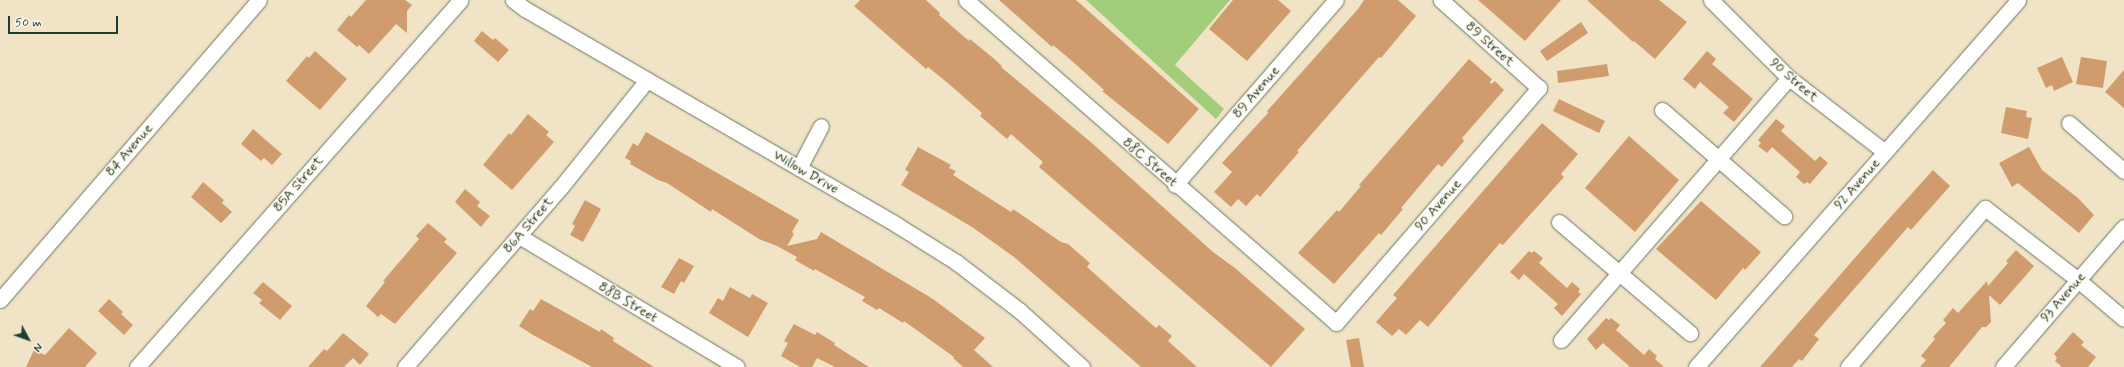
<!DOCTYPE html>
<html>
<head>
<meta charset="utf-8">
<style>
	body { margin:0 }
	#map { position:relative; width:2124px; height:367px; overflow:hidden; background:#f1e4c6; font-family:Mynerve,sans-serif }
	div>[style] { position:absolute }
	.green>* { inset:0; background:#a2ce7b }
	.building>* { inset:0; background:#d09c6d }
	.roads { filter:drop-shadow(0 0 1px #687767) drop-shadow(0 0 1px #687767) }
	.minor>* { height:15px; margin:-7.5px; padding:0 7.5px; transform-origin:7.5px; border-radius:7.5px; background:#fff }
	span { translate:-50% -50%; white-space:nowrap; text-align:center; line-height:1.15; -webkit-text-stroke:3px #fcf5e5; paint-order:stroke }
	.street-label { font-size:14px; color:#1f3d34 }
	.north { position:absolute; left:8px; top:319px; width:40px; height:40px; -webkit-text-stroke:3px #fcf5e5; paint-order:stroke; rotate:131deg; font-size:11px; font-weight:700; line-height:16px; text-align:center; color:#1f3d34 }
	.north::after { content:''; display:block; margin:auto; width:14px; height:18px; background:#1f3d34; clip-path:polygon(50% 0,100% 100%,50% 72%,0 100%) }
	.scale { position:absolute; left:8px; top:16px; width:110px; height:18px; box-sizing:border-box; border:2px solid #1f3d34; border-top:0; padding-left:5px; font-size:12px; line-height:14px; white-space:nowrap; color:#1f3d34; -webkit-text-stroke:3px #fcf5e5; paint-order:stroke }
</style>
</head>
<body>
<div id="map">
	<div class="green">
		<i style="clip-path:polygon(1086px 0,1230px 0,1175px 65px,1224px 109px,1216px 119px)"></i>
	</div>
	<div class="building">
		<i style="clip-path:polygon(366px 0,405px 0,412px 5px,407px 11px,407px 33px,396px 24px,369px 54px,359px 45px,357px 47px,337px 30px,349px 15px,351px 17px)"></i>
		<i style="clip-path:polygon(860px 0,926px 0,940px 13px,939px 15px,969px 41px,970px 39px,992px 57px,1002px 66px,1001px 67px,1093px 144px,1213px 252px,1235px 268px,1305px 329px,1271px 367px,1039px 167px,1043px 162px,1011px 134px,1007px 139px,980px 116px,982px 113px,949px 84px,928px 67px,926px 69px,854px 6px)"></i>
		<i style="clip-path:polygon(999px 0,1076px 0,1199px 109px,1168px 144px,1102px 91px,1104px 90px,1072px 61px,1053px 45px,1052px 47px)"></i>
		<i style="clip-path:polygon(1233px 0,1278px 0,1291px 11px,1247px 61px,1209px 29px)"></i>
		<i style="clip-path:polygon(1364px 0,1398px 0,1416px 16px,1381px 58px,1379px 57px,1297px 151px,1299px 152px,1260px 197px,1257px 194px,1246px 206px,1238px 199px,1231px 207px,1214px 192px,1232px 172px,1222px 163px,1268px 113px,1267px 111px,1358px 9px)"></i>
		<i style="clip-path:polygon(1478px 0,1561px 0,1525px 41px)"></i>
		<i style="clip-path:polygon(1587px 0,1659px 0,1687px 22px,1655px 59px,1634px 41px,1633px 42px)"></i>
		<i style="clip-path:polygon(1581px 22px,1588px 33px,1547px 61px,1540px 51px)"></i>
		<i style="clip-path:polygon(482px 31px,493px 40px,495px 38px,509px 50px,498px 62px,474px 41px)"></i>
		<i style="clip-path:polygon(315px 51px,347px 79px,320px 110px,286px 81px,307px 56px,309px 58px)"></i>
		<i style="clip-path:polygon(1707px 51px,1716px 59px,1712px 64px,1753px 99px,1734px 122px,1723px 113px,1729px 107px,1700px 82px,1695px 89px,1683px 79px)"></i>
		<i style="clip-path:polygon(2062px 57px,2073px 82px,2054px 91px,2052px 85px,2046px 88px,2037px 68px)"></i>
		<i style="clip-path:polygon(2081px 57px,2107px 61px,2103px 88px,2076px 84px)"></i>
		<i style="clip-path:polygon(1469px 59px,1492px 79px,1490px 82px,1491px 84px,1495px 81px,1504px 90px,1462px 138px,1464px 141px,1442px 167px,1438px 164px,1401px 208px,1403px 209px,1381px 235px,1379px 233px,1334px 284px,1298px 253px,1337px 210px,1339px 212px,1361px 186px,1359px 185px)"></i>
		<i style="clip-path:polygon(1607px 64px,1609px 76px,1558px 83px,1557px 71px)"></i>
		<i style="clip-path:polygon(2124px 70px,2124px 108px,2105px 92px)"></i>
		<i style="clip-path:polygon(1559px 99px,1605px 121px,1599px 133px,1553px 111px)"></i>
		<i style="clip-path:polygon(2006px 107px,2027px 111px,2026px 117px,2032px 118px,2028px 139px,2001px 133px)"></i>
		<i style="clip-path:polygon(528px 114px,549px 132px,546px 135px,554px 142px,512px 190px,483px 165px,509px 133px,511px 135px)"></i>
		<i style="clip-path:polygon(1776px 119px,1785px 126px,1781px 131px,1815px 161px,1820px 156px,1828px 163px,1810px 184px,1807px 182px,1804px 184px,1796px 177px,1800px 172px,1772px 147px,1767px 153px,1758px 146px,1761px 143px,1758px 140px)"></i>
		<i style="clip-path:polygon(1542px 123px,1578px 154px,1561px 174px,1564px 177px,1503px 245px,1500px 243px,1428px 327px,1420px 320px,1406px 335px,1399px 329px,1392px 336px,1376px 322px,1397px 298px,1393px 295px)"></i>
		<i style="clip-path:polygon(253px 129px,282px 154px,272px 165px,264px 158px,261px 161px,241px 144px)"></i>
		<i style="clip-path:polygon(646px 132px,799px 220px,792px 232px,794px 234px,787px 246px,817px 239px,821px 232px,933px 299px,985px 338px,974px 350px,993px 367px,963px 367px,953px 358px,954px 357px,904px 321px,903px 323px,879px 308px,877px 310px,862px 301px,865px 297px,815px 269px,814px 271px,795px 260px,797px 257px,777px 246px,759px 239px,712px 209px,711px 212px,667px 183px,658px 180px,630px 164px,631px 161px,625px 158px,633px 143px,638px 146px)"></i>
		<i style="clip-path:polygon(1629px 136px,1679px 180px,1635px 232px,1585px 188px)"></i>
		<i style="clip-path:polygon(918px 147px,951px 165px,949px 168px,956px 171px,953px 175px,1011px 212px,1013px 209px,1061px 242px,1068px 244px,1090px 263px,1087px 267px,1132px 307px,1156px 328px,1159px 325px,1172px 336px,1168px 341px,1197px 367px,1141px 367px,1014px 257px,972px 227px,901px 185px,909px 172px,905px 170px)"></i>
		<i style="clip-path:polygon(2029px 147px,2042px 170px,2078px 198px,2094px 215px,2079px 233px,2018px 183px,2012px 187px,1999px 163px)"></i>
		<i style="clip-path:polygon(1933px 170px,1950px 186px,1911px 230px,1908px 227px,1814px 335px,1819px 339px,1802px 361px,1799px 359px,1792px 367px,1760px 367px,1887px 221px)"></i>
		<i style="clip-path:polygon(203px 182px,224px 200px,222px 203px,232px 212px,221px 223px,191px 197px)"></i>
		<i style="clip-path:polygon(465px 189px,480px 202px,477px 206px,490px 216px,481px 227px,455px 202px)"></i>
		<i style="clip-path:polygon(585px 200px,601px 209px,583px 242px,570px 235px,575px 226px,572px 224px)"></i>
		<i style="clip-path:polygon(1701px 201px,1761px 252px,1745px 270px,1743px 268px,1716px 300px,1656px 249px)"></i>
		<i style="clip-path:polygon(428px 223px,447px 239px,444px 242px,457px 253px,395px 324px,381px 314px,378px 317px,366px 306px,385px 282px,383px 281px,419px 239px,416px 236px)"></i>
		<i style="clip-path:polygon(2016px 250px,2034px 266px,2000px 305px,1989px 295px,1991px 322px,1986px 327px,1982px 327px,1949px 367px,1920px 367px,1926px 360px,1921px 356px,1935px 339px,1933px 337px,1946px 323px,1943px 320px,1953px 308px,1958px 313px,1987px 281px,1988px 286px,2008px 263px,2006px 261px)"></i>
		<i style="clip-path:polygon(1529px 251px,1532px 253px,1534px 251px,1543px 258px,1539px 263px,1567px 288px,1572px 282px,1580px 289px,1578px 292px,1581px 294px,1562px 316px,1554px 308px,1558px 304px,1524px 274px,1519px 280px,1510px 272px)"></i>
		<i style="clip-path:polygon(679px 258px,694px 266px,684px 283px,681px 281px,674px 294px,661px 287px)"></i>
		<i style="clip-path:polygon(263px 282px,292px 306px,280px 320px,259px 303px,262px 300px,253px 293px)"></i>
		<i style="clip-path:polygon(730px 287px,750px 298px,752px 294px,768px 303px,748px 337px,709px 313px,718px 298px,723px 301px)"></i>
		<i style="clip-path:polygon(109px 299px,123px 312px,121px 314px,133px 325px,124px 335px,98px 311px)"></i>
		<i style="clip-path:polygon(541px 299px,600px 332px,601px 329px,614px 338px,613px 341px,654px 367px,592px 367px,533px 335px,519px 326px,530px 309px,533px 311px)"></i>
		<i style="clip-path:polygon(1606px 318px,1609px 320px,1611px 318px,1620px 325px,1616px 330px,1644px 355px,1649px 349px,1657px 356px,1655px 359px,1664px 367px,1630px 367px,1603px 343px,1596px 350px,1587px 339px)"></i>
		<i style="clip-path:polygon(794px 324px,815px 335px,817px 332px,835px 343px,834px 345px,869px 367px,835px 367px,817px 358px,812px 367px,800px 367px,781px 356px,788px 343px,784px 341px)"></i>
		<i style="clip-path:polygon(69px 328px,97px 353px,85px 367px,26px 367px,34px 350px,45px 355px)"></i>
		<i style="clip-path:polygon(2073px 332px,2084px 342px,2081px 345px,2096px 357px,2088px 367px,2062px 367px,2055px 361px,2057px 358px,2054px 354px)"></i>
		<i style="clip-path:polygon(343px 333px,369px 354px,360px 365px,353px 358px,344px 367px,308px 367px,324px 349px,327px 351px)"></i>
		<i style="clip-path:polygon(1359px 338px,1364px 367px,1351px 367px,1346px 340px)"></i>
	</div>
	<div class="roads">
		<div class="minor">
			<i style="left:513px;top:0;width:15px;rotate:37deg"></i>
			<i style="left:525px;top:9px;width:430px;rotate:30.1deg"></i>
			<i style="left:897px;top:225px;width:70px;rotate:32.1deg"></i>
			<i style="left:956px;top:262px;width:81px;rotate:37.4deg"></i>
			<i style="left:1020px;top:311px;width:84px;rotate:42.1deg"></i>
			<i style="left:966px;top:0;width:491px;rotate:41.1deg"></i>
			<i style="left:1336px;top:323px;width:311px;rotate:-49.2deg"></i>
			<i style="left:1539px;top:88px;width:132px;rotate:-138.1deg"></i>
			<i style="left:1711px;top:0;width:110px;rotate:45deg"></i>
			<i style="left:1789px;top:78px;width:121px;rotate:37.6deg"></i>
			<i style="left:1662px;top:110px;width:162px;rotate:41deg"></i>
			<i style="left:2069px;top:123px;width:73px;rotate:41.1deg"></i>
			<i style="left:799px;top:168px;width:47px;rotate:-62.4deg"></i>
			<i style="left:1175px;top:185px;width:245px;rotate:-49deg"></i>
			<i style="left:1559px;top:222px;width:172px;rotate:40.3deg"></i>
			<i style="left:519px;top:236px;width:254px;rotate:31deg"></i>
			<i style="left:0;top:300px;width:396px;rotate:-49.2deg"></i>
			<i style="left:1561px;top:340px;width:347px;rotate:-49deg"></i>
			<i style="left:137px;top:367px;width:489px;rotate:-48.6deg"></i>
			<i style="left:405px;top:367px;width:238px;rotate:-49.1deg"></i>
			<i style="left:561px;top:187px;width:137px;rotate:-51.2deg"></i>
			<i style="left:1696px;top:367px;width:488px;rotate:-48.7deg"></i>
			<i style="left:1848px;top:367px;width:210px;rotate:-49.3deg"></i>
			<i style="left:1985px;top:208px;width:118px;rotate:37.7deg"></i>
			<i style="left:2078px;top:280px;width:60px;rotate:40.3deg"></i>
			<i style="left:2003px;top:367px;width:185px;rotate:-49.2deg"></i>
		</div>
	</div>
	<div class="street-label">
		<span style="left:1490px;top:44px;rotate:42deg">89 Street</span>
		<span style="left:1794px;top:80px;rotate:41deg">90 Street</span>
		<span style="left:1256px;top:92px;rotate:-49deg">89 Avenue</span>
		<span style="left:129px;top:150px;rotate:-49deg">84 Avenue</span>
		<span style="left:1150px;top:162px;rotate:41deg">88C Street</span>
		<span style="left:806px;top:172px;rotate:30deg">Willow Drive</span>
		<span style="left:298px;top:184px;rotate:-49deg">85A Street</span>
		<span style="left:1857px;top:184px;rotate:-49deg">92 Avenue</span>
		<span style="left:1438px;top:205px;rotate:-49deg">90 Avenue</span>
		<span style="left:528px;top:225px;rotate:-49deg">86A Street</span>
		<span style="left:2063px;top:297px;rotate:-49deg">93 Avenue</span>
		<span style="left:628px;top:302px;rotate:31deg">88B Street</span>
	</div>
	<div class="north">N</div>
	<div class="scale">50 m</div>
</div>
</body>
</html>
